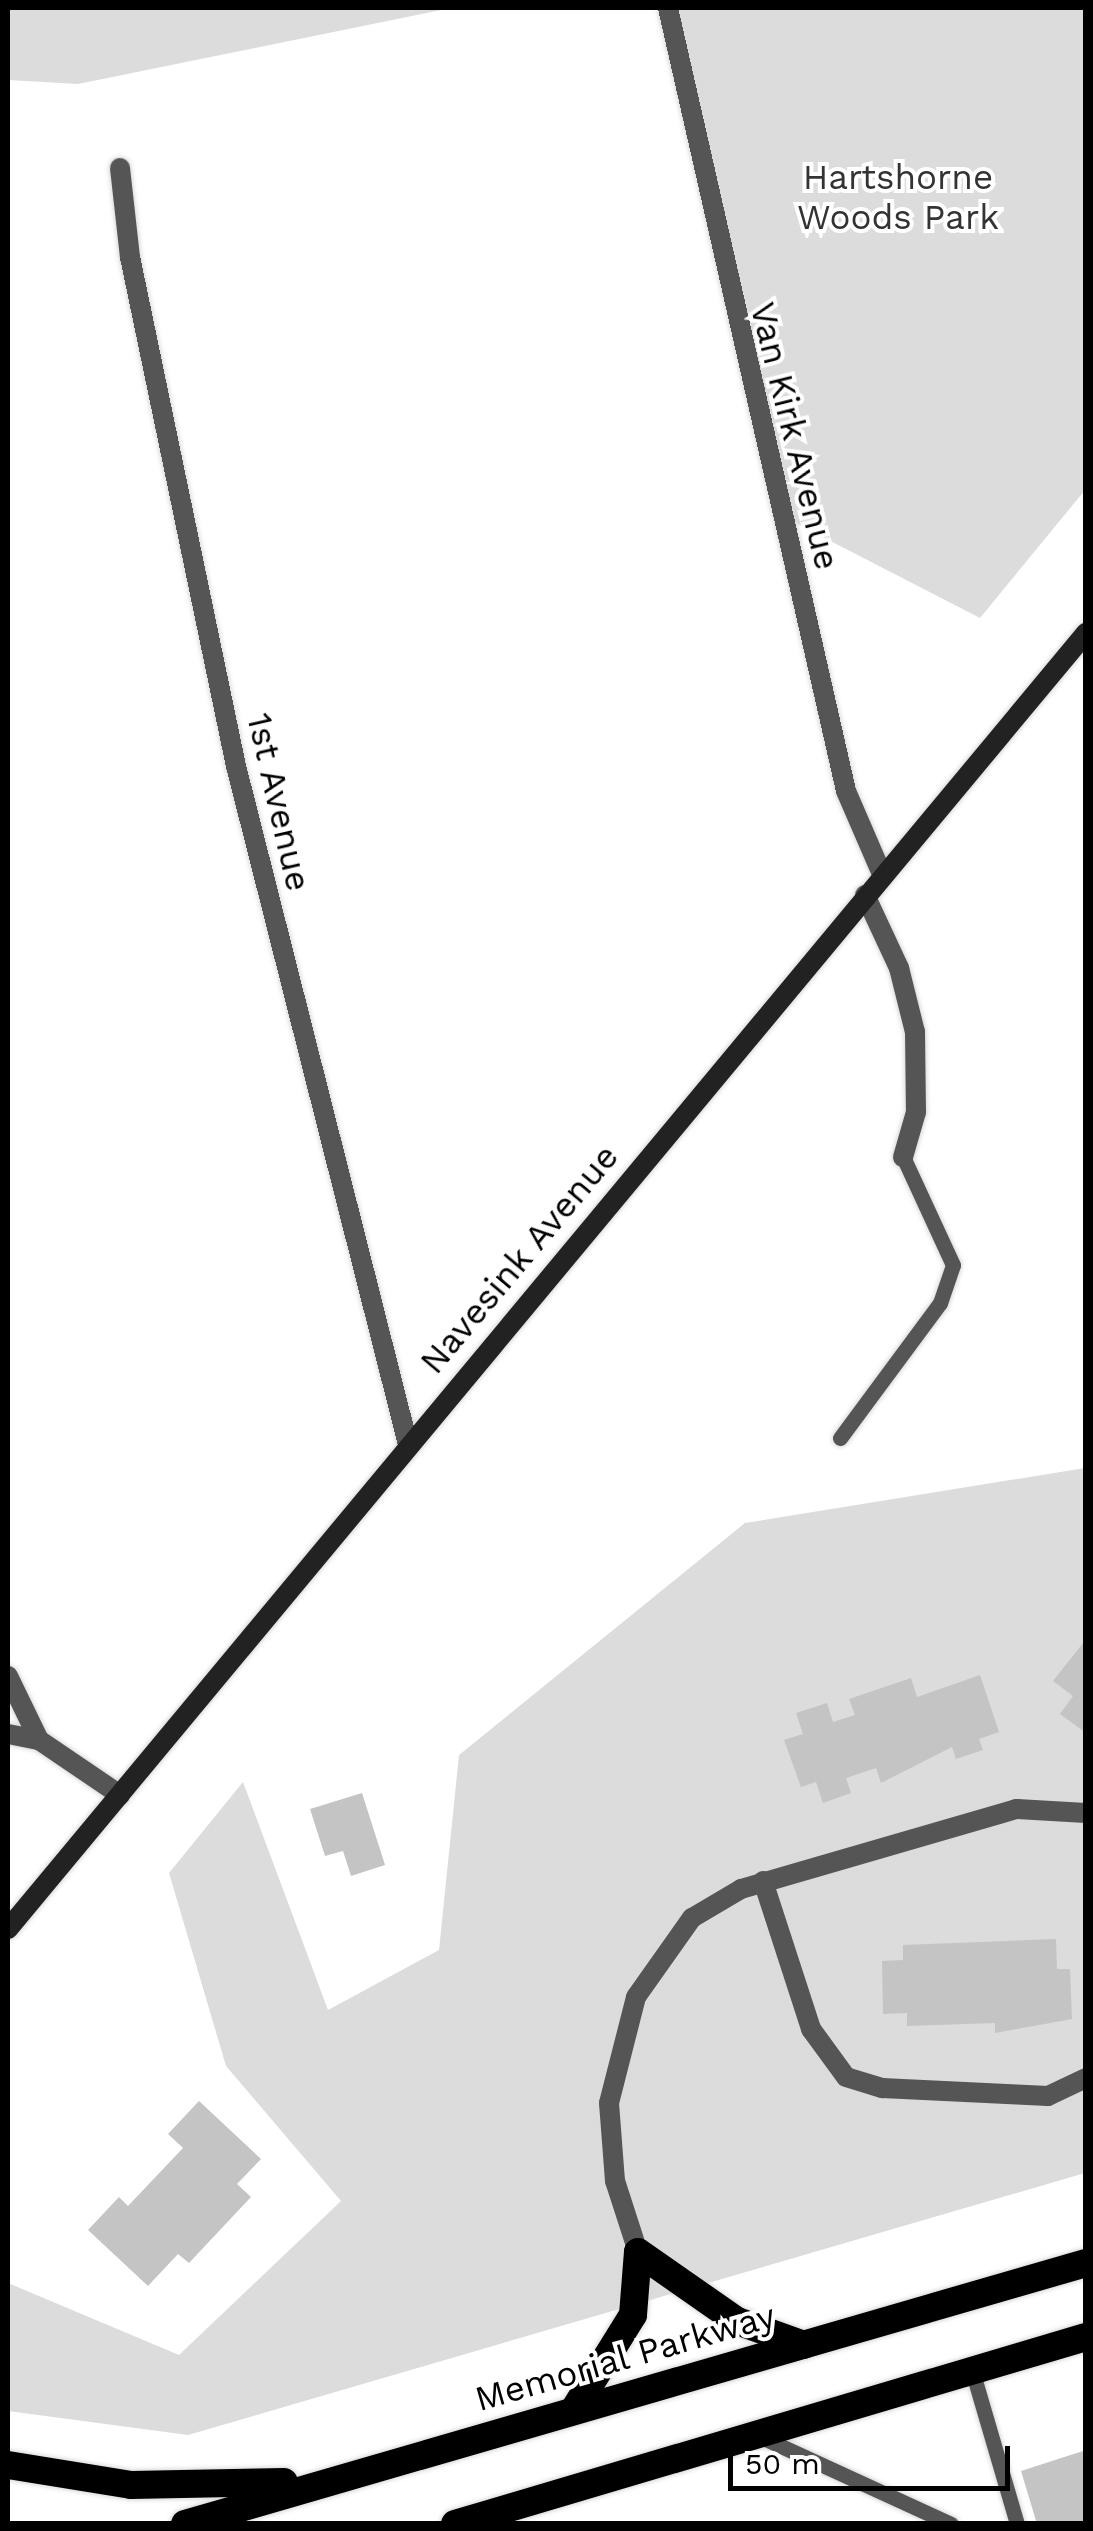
<!DOCTYPE html>
<html>
<head>
<meta charset="utf-8">
<style>
	body { margin:0 }
	#map { position:relative; width:1093px; height:2531px; overflow:hidden; background:#fff; font-family:"Work Sans",sans-serif }
	div>[style] { position:absolute }
	.green>* { inset:0; background:#dcdcdc }
	.building>* { inset:0; background:#c4c4c4 }
	.roads { filter:drop-shadow(0 0 2px #dbdbdb) drop-shadow(0 0 2px #dbdbdb) }
	.service>* { height:15px; margin:-7.5px; padding:0 7.5px; transform-origin:7.5px; border-radius:7.5px; background:#555 }
	.minor>* { height:20px; margin:-10px; padding:0 10px; transform-origin:10px; border-radius:10px; background:#555 }
	.secondary>* { height:20px; margin:-10px; padding:0 10px; transform-origin:10px; border-radius:10px; background:#222 }
	.trunk>* { height:28px; margin:-14px; padding:0 14px; transform-origin:14px; border-radius:14px; background:#000 }
	span { translate:-50% -50%; white-space:nowrap; text-align:center; line-height:1.15; -webkit-text-stroke:8px #fff; paint-order:stroke }
	.park-label { font-size:35px; color:#333 }
	.street-label { font-size:35px; color:#000 }
	.frame { position:absolute; inset:0; border:10px solid #000; pointer-events:none }
	.scale { position:absolute; left:728px; top:2446px; width:282px; height:45px; box-sizing:border-box; border:5px solid #000; border-top:0; padding-left:12px; font-size:30px; line-height:35px; white-space:nowrap; color:#000; -webkit-text-stroke:8px #fff; paint-order:stroke }
</style>
</head>
<body>
<div id="map">
	<div class="green">
		<i style="clip-path:polygon(8px 8px,451px 8px,78px 84px,8px 80px)"></i>
		<i style="clip-path:polygon(660px 8px,1085px 8px,1085px 490px,980px 618px,778px 514px)"></i>
		<i style="clip-path:polygon(1085px 1468px,1085px 2173px,188px 2435px,8px 2411px,8px 2283px,179px 2355px,341px 2201px,226px 2066px,169px 1873px,243px 1782px,328px 2010px,439px 1950px,459px 1755px,745px 1523px)"></i>
	</div>
	<div class="building">
		<i style="clip-path:polygon(1083px 1643px,1086px 1645px,1086px 1733px,1060px 1714px,1073px 1696px,1053px 1681px)"></i>
		<i style="clip-path:polygon(980px 1675px,999px 1732px,979px 1739px,983px 1750px,956px 1759px,952px 1747px,881px 1783px,876px 1768px,846px 1778px,851px 1793px,823px 1803px,816px 1782px,801px 1787px,784px 1740px,803px 1734px,796px 1713px,827px 1703px,833px 1722px,855px 1715px,849px 1699px,911px 1678px,917px 1697px)"></i>
		<i style="clip-path:polygon(362px 1793px,385px 1865px,351px 1876px,343px 1851px,325px 1856px,310px 1809px)"></i>
		<i style="clip-path:polygon(1056px 1939px,1057px 1969px,1070px 1969px,1072px 2019px,995px 2033px,995px 2023px,907px 2026px,907px 2013px,883px 2014px,882px 1961px,903px 1960px,903px 1945px)"></i>
		<i style="clip-path:polygon(199px 2101px,261px 2159px,237px 2184px,251px 2197px,189px 2263px,178px 2254px,148px 2286px,88px 2230px,119px 2197px,128px 2206px,183px 2148px,168px 2134px)"></i>
		<i style="clip-path:polygon(1086px 2450px,1086px 2524px,1037px 2524px,1021px 2471px)"></i>
	</div>
	<div class="roads">
		<div class="service">
			<i style="left:840px;top:1438px;width:168px;rotate:-53.5deg"></i>
			<i style="left:940px;top:1303px;width:40px;rotate:-71.1deg"></i>
			<i style="left:953px;top:1265px;width:119px;rotate:-114.8deg"></i>
			<i style="left:972px;top:2370px;width:160px;rotate:73.7deg"></i>
			<i style="left:759px;top:2436px;width:211px;rotate:24.6deg"></i>
		</div>
		<div class="minor">
			<i style="left:668px;top:8px;width:803px;rotate:77.19deg"></i>
			<i style="left:846px;top:791px;width:90px;rotate:66.6deg"></i>
			<i style="left:120px;top:168px;width:90px;rotate:83.6deg"></i>
			<i style="left:130px;top:257px;width:520px;rotate:78.24deg"></i>
			<i style="left:236px;top:766px;width:699px;rotate:75.77deg"></i>
			<i style="left:865px;top:895px;width:81px;rotate:65deg"></i>
			<i style="left:899px;top:968px;width:66px;rotate:76deg"></i>
			<i style="left:915px;top:1032px;width:80px;rotate:89.3deg"></i>
			<i style="left:916px;top:1112px;width:47px;rotate:106.1deg"></i>
			<i style="left:8px;top:1676px;width:71px;rotate:64.2deg"></i>
			<i style="left:8px;top:1734px;width:32px;rotate:11deg"></i>
			<i style="left:39px;top:1740px;width:98px;rotate:34.2deg"></i>
			<i style="left:763px;top:1881px;width:156px;rotate:72deg"></i>
			<i style="left:811px;top:2029px;width:59px;rotate:53.9deg"></i>
			<i style="left:846px;top:2077px;width:38px;rotate:17deg"></i>
			<i style="left:882px;top:2088px;width:166px;rotate:2.8deg"></i>
			<i style="left:1048px;top:2096px;width:42px;rotate:-25.3deg"></i>
			<i style="left:638px;top:2252px;width:75px;rotate:-107.9deg"></i>
			<i style="left:615px;top:2181px;width:78px;rotate:-94.4deg"></i>
			<i style="left:609px;top:2103px;width:109px;rotate:-75.7deg"></i>
			<i style="left:636px;top:1997px;width:97px;rotate:-54.7deg"></i>
			<i style="left:692px;top:1918px;width:57px;rotate:-30.6deg"></i>
			<i style="left:741px;top:1889px;width:287px;rotate:-16.2deg"></i>
			<i style="left:1017px;top:1809px;width:69px;rotate:3.3deg"></i>
		</div>
		<div class="secondary">
			<i style="left:8px;top:1929px;width:1686px;rotate:-50.25deg"></i>
		</div>
		<div class="trunk">
			<i style="left:638px;top:2252px;width:121px;rotate:34.9deg"></i>
			<i style="left:737px;top:2321px;width:71px;rotate:19.7deg"></i>
			<i style="left:574px;top:2410px;width:112px;rotate:-58.2deg"></i>
			<i style="left:633px;top:2315px;width:63px;rotate:-85.5deg"></i>
			<i style="left:8px;top:2465px;width:125px;rotate:9.2deg"></i>
			<i style="left:131px;top:2485px;width:153px;rotate:-1.1deg"></i>
			<i style="left:185px;top:2524px;width:938px;rotate:-16.16deg"></i>
			<i style="left:455px;top:2524px;width:658px;rotate:-16.51deg"></i>
		</div>
	</div>
	<div class="park-label">
		<span style="left:898px;top:197px">Hartshorne<br>Woods Park</span>
	</div>
	<div class="street-label">
		<span style="left:795px;top:436px;rotate:76deg">Van Kirk Avenue</span>
		<span style="left:279px;top:802px;rotate:77deg">1st Avenue</span>
		<span style="left:519px;top:1259px;rotate:-50deg">Navesink Avenue</span>
		<span style="left:625px;top:2357px;rotate:-16deg">Memorial Parkway</span>
	</div>
	<div class="frame"></div>
	<div class="scale">50 m</div>
</div>
</body>
</html>
